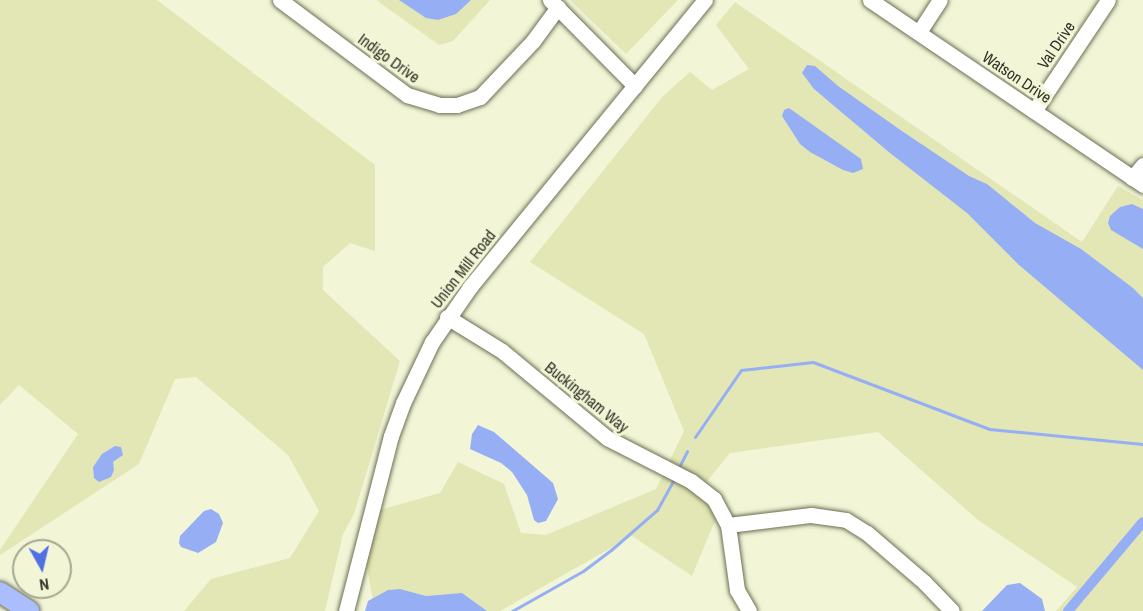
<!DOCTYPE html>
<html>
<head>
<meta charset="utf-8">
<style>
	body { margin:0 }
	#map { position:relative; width:1143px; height:611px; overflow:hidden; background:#f2f6d7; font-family:"Archivo Narrow",sans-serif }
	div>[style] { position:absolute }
	.green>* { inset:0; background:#e2e7b5 }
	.water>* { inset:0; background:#96aff4 }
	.stream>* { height:3px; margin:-1.5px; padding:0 1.5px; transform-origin:1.5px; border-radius:1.5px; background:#96aff4 }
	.canal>* { height:10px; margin:-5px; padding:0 5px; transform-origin:5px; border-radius:5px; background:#96aff4 }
	.roads { filter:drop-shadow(0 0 2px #6c6f54) drop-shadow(0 0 2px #6c6f54) }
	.minor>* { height:15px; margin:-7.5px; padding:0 7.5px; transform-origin:7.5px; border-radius:7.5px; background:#fff }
	.major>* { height:20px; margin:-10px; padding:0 10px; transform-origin:10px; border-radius:10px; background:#aabefd }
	span { translate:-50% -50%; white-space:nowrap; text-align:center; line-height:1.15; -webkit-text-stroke:6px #f2f6d7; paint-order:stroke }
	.street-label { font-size:16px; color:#323327 }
	.north { position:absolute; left:12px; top:539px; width:60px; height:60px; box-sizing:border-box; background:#f2f6d7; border:2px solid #a5a891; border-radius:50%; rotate:172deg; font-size:16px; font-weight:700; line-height:24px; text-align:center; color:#323327 }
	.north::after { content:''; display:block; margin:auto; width:21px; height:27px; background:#5170e4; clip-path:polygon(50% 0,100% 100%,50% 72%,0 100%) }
</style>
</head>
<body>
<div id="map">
	<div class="green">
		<i style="clip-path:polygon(0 0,157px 0,375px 165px,375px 251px,350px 243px,323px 267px,323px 290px,400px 361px,354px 514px,343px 534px,325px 611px,184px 611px,211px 579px,290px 558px,319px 511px,288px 455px,196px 377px,175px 379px,139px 464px,0 555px,0 550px,78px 434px,19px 385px,0 405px)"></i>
		<i style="clip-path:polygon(376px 0,490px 0,453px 41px,439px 45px)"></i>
		<i style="clip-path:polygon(570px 0,678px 0,626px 54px)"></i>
		<i style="clip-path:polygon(735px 2px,1082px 242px,1118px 186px,1143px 200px,1143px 611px,1056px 611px,1077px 587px,978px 520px,878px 432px,730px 453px,704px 485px,722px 504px,692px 576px,632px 536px,500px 611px,375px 611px,364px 552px,376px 511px,440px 493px,458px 462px,504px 484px,521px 533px,546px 535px,656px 489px,684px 431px,644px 334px,530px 262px,663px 96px,690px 72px,712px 90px,749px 69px,716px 25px)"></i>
	</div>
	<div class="water">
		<i style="clip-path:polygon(399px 0,471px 0,456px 14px,438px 20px,426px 18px)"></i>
		<i style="clip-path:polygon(807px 65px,815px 66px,838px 86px,899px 129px,969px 176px,987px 184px,1035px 223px,1081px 249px,1133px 288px,1143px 298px,1143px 370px,1019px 265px,967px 213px,890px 153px,814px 89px,802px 73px)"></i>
		<i style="clip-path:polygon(789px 108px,861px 159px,863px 169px,853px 173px,843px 170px,810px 152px,800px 144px,782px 116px,784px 110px)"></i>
		<i style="clip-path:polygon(1132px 204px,1143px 209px,1143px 249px,1111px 230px,1108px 223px,1110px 216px,1120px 207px)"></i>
		<i style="clip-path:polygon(478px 425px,494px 432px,553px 483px,558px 499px,546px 521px,538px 523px,534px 520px,527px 495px,512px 472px,501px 463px,470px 449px,472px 434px)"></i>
		<i style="clip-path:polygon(115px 446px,121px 447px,123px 455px,113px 462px,114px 470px,111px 477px,99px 482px,94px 478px,93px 467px,102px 454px)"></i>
		<i style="clip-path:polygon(211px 509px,219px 514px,223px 523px,216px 542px,198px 553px,181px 547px,179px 543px,180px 536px,204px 511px)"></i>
		<i style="clip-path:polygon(1020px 583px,1042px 599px,1045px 611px,982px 611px,1007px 585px)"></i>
		<i style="clip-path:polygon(400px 589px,426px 596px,462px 593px,487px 611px,365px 611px,368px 601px,388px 590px)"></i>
	</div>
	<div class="stream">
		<i style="left:695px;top:437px;width:81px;rotate:-55.5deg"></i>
		<i style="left:741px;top:370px;width:72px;rotate:-6.3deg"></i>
		<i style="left:813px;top:362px;width:188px;rotate:20.8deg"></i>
		<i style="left:989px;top:429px;width:155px;rotate:5.6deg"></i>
		<i style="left:678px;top:469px;width:20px;rotate:-63deg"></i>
		<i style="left:512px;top:611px;width:81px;rotate:-29.4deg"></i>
		<i style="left:583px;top:571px;width:35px;rotate:-37deg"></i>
		<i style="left:611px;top:550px;width:61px;rotate:-41deg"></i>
		<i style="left:657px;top:510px;width:37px;rotate:-61deg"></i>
	</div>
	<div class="canal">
		<i style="left:1068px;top:611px;width:116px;rotate:-49.9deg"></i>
	</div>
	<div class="roads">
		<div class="minor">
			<i style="left:280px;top:0;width:159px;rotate:36.8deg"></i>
			<i style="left:407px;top:95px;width:34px;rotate:17deg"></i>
			<i style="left:439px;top:105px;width:18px"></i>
			<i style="left:457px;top:105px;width:24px;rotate:-19deg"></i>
			<i style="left:480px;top:97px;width:77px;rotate:-46.6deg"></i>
			<i style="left:533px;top:41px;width:42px;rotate:-53.7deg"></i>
			<i style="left:550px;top:0;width:121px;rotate:45.3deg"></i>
			<i style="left:870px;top:0;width:330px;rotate:34.1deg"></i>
			<i style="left:919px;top:32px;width:38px;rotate:-57deg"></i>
			<i style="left:1034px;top:111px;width:133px;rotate:-56.3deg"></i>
			<i style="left:1132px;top:178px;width:17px;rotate:-50deg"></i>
			<i style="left:447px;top:317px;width:65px;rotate:31.7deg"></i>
			<i style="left:502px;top:351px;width:136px;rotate:39.6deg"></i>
			<i style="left:607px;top:438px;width:94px;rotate:27.1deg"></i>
			<i style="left:691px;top:481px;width:29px;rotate:38deg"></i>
			<i style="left:714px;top:499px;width:30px;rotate:62deg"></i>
			<i style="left:728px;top:525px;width:66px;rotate:82.1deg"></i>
			<i style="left:737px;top:590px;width:24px;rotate:60deg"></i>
			<i style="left:728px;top:525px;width:84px;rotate:-6.9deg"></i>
			<i style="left:811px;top:515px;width:35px;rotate:8deg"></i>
			<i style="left:846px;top:520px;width:25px;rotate:32deg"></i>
			<i style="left:867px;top:533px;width:75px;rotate:40.7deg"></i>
			<i style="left:924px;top:582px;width:40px;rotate:46deg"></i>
			<i style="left:346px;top:611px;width:181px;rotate:-75.6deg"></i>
			<i style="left:391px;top:436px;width:35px;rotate:-70deg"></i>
			<i style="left:403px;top:403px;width:68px;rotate:-64.6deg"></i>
			<i style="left:432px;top:342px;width:67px;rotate:-55.4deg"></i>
			<i style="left:470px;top:287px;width:371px;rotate:-50.7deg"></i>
		</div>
		<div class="major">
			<i style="left:0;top:592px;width:35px;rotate:33deg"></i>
		</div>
	</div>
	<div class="street-label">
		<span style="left:1056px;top:45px;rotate:-56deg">Val Drive</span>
		<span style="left:389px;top:58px;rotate:36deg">Indigo Drive</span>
		<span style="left:1017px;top:77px;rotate:34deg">Watson Drive</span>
		<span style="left:463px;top:269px;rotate:-52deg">Union Mill Road</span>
		<span style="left:587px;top:397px;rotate:39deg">Buckingham Way</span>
	</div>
	<div class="north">N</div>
</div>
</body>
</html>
